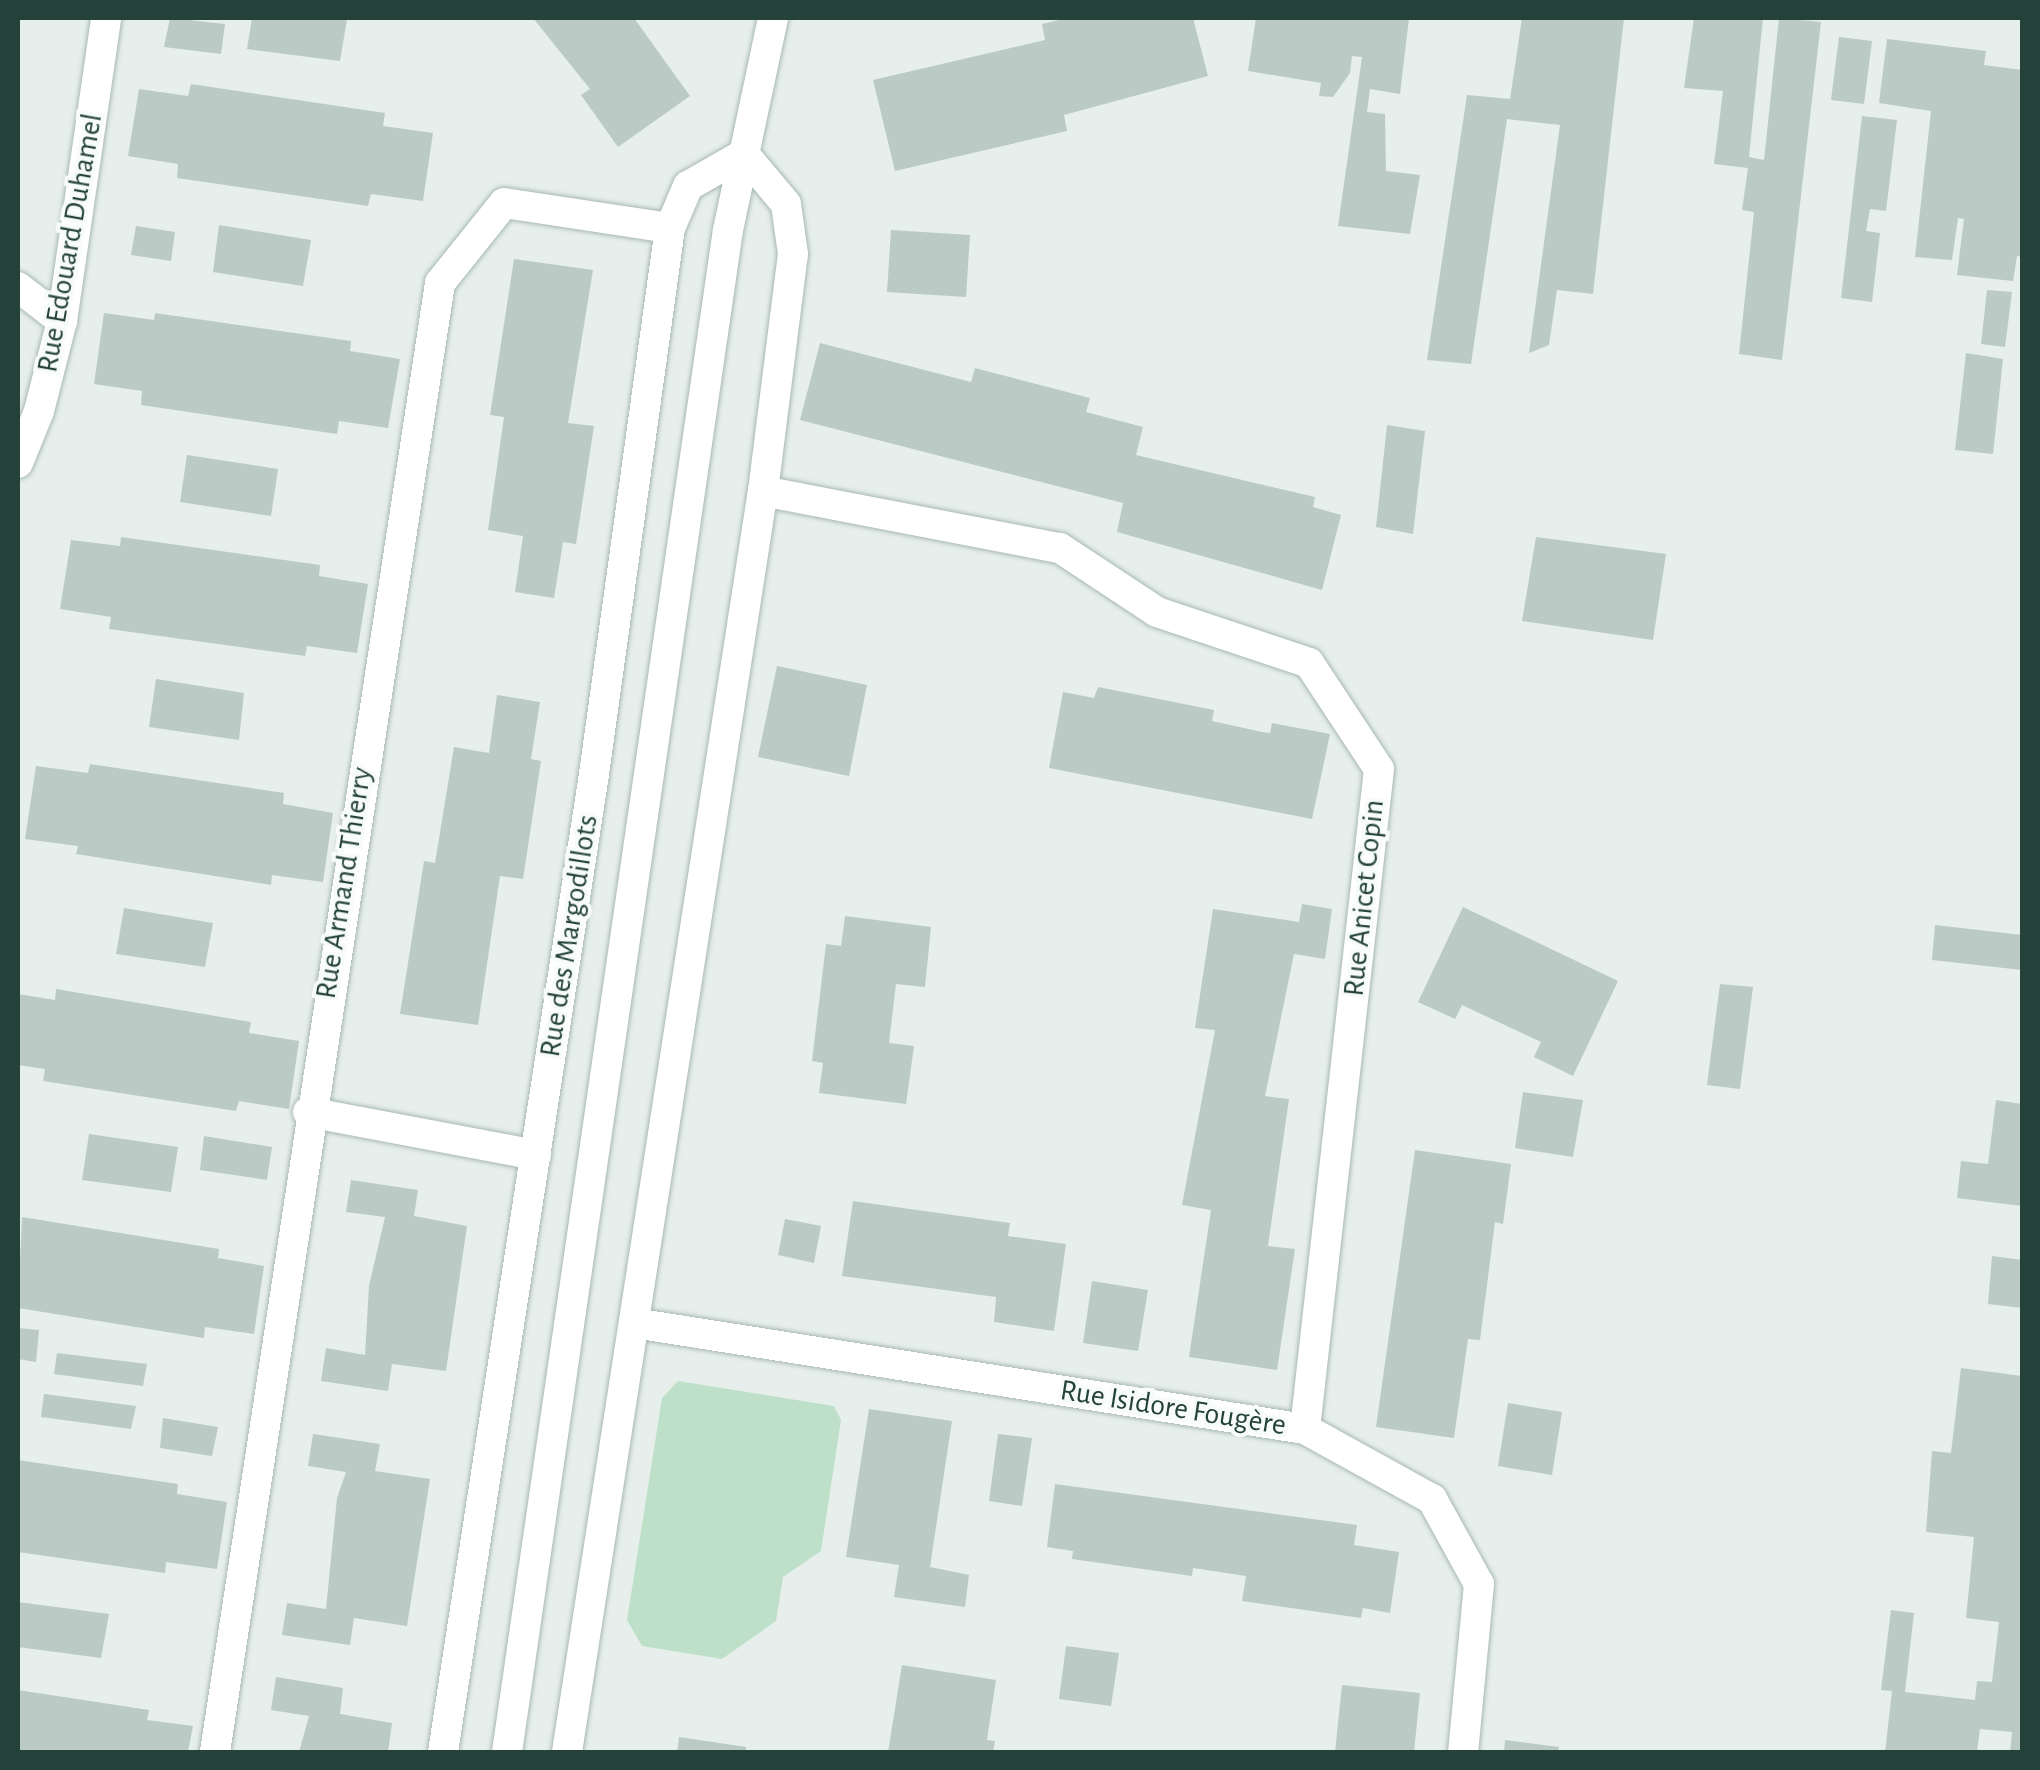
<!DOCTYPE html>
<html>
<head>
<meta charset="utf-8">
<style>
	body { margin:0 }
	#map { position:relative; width:2040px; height:1770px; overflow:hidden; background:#e6efeb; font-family:"Alegreya Sans",sans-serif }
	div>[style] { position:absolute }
	.green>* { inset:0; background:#bfe0c8 }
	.building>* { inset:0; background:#bbcac4 }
	.roads { filter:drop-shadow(0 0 2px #a8b8b2) drop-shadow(0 0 2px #a8b8b2) }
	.service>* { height:30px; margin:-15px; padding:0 15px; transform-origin:15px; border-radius:15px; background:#fff }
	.minor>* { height:30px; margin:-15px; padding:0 15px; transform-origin:15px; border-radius:15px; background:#fff }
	span { translate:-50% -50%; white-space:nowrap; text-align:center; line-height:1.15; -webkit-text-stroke:8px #f7fbf9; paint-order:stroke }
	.street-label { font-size:30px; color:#24423a }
	.frame { position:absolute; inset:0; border:20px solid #24423a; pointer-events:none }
</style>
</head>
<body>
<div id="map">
	<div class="green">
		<i style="clip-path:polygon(678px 1381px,834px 1406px,841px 1420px,821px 1551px,783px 1577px,776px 1621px,722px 1659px,642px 1646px,627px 1620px,662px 1398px)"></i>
	</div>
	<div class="building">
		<i style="clip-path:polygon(170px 18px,225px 24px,221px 54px,164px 47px)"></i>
		<i style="clip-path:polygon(252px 18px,347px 19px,340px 61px,247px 49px)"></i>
		<i style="clip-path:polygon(533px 18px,634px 18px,690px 96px,618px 147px,581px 95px,590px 89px)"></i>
		<i style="clip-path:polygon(1068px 18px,1193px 18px,1208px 76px,1064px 115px,1067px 131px,895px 171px,873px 80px,1045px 40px,1042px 24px)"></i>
		<i style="clip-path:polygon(1256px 18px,1409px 18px,1400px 94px,1370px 89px,1367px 112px,1385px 114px,1386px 171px,1420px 175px,1410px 234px,1338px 226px,1362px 57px,1352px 56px,1350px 73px,1333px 97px,1319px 96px,1321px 83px,1248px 71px)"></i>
		<i style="clip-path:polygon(1522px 18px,1624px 18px,1593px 294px,1557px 290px,1549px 345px,1529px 353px,1560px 125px,1507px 119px,1471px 364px,1427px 360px,1467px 95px,1510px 99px)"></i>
		<i style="clip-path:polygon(1694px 18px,1763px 18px,1749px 157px,1764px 160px,1779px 18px,1821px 22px,1782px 360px,1739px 354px,1754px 212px,1742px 210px,1748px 168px,1714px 164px,1723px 91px,1684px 88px)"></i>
		<i style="clip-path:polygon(1839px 37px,1872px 41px,1864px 104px,1831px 100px)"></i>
		<i style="clip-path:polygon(1887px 39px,1986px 51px,1984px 65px,2022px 70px,2022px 257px,2017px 256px,2013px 281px,1957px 275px,1964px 219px,1958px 218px,1952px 260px,1915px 257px,1931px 111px,1879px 103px)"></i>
		<i style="clip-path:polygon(191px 84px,385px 113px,383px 126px,433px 133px,423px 201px,371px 194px,368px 206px,177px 178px,178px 164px,128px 156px,139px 89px,188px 96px)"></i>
		<i style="clip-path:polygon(1862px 116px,1897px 120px,1886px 211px,1870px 209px,1866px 231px,1880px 233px,1872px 302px,1841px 298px)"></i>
		<i style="clip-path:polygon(219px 225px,311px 240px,303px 286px,213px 272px)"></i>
		<i style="clip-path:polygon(136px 226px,175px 232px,171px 261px,131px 255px)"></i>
		<i style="clip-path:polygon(891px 230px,970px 235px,966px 297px,887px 292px)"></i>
		<i style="clip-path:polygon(514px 259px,593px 270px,568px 423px,594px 426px,576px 544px,563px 542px,554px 598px,515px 592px,523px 536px,488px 530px,504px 417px,490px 415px)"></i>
		<i style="clip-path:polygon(1987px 290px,2012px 292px,2005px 347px,1981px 344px)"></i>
		<i style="clip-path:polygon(104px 313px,154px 320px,155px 313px,351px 341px,350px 351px,400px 359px,388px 428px,339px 421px,337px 434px,141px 405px,142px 391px,94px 384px)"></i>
		<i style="clip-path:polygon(820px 343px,971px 382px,975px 368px,1090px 398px,1086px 412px,1143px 427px,1136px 455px,1315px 497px,1313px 507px,1341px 515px,1322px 590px,1117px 532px,1123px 503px,800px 420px)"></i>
		<i style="clip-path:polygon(1966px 353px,2003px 359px,1993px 454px,1955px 450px)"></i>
		<i style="clip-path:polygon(1387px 425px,1425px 431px,1413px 534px,1376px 527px)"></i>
		<i style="clip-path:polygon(187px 455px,278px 469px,271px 516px,180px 502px)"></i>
		<i style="clip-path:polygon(121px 537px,320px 565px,319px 576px,368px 584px,357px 653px,307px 646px,305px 656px,109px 629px,111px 617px,60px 609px,71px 540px,120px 546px)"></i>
		<i style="clip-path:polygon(1536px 537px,1666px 554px,1653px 640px,1522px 621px)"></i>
		<i style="clip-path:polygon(777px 666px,867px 685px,849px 776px,758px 757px)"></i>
		<i style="clip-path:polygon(156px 679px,244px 693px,239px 740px,149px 727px)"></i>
		<i style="clip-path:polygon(1098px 687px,1214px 710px,1212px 721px,1262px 732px,1270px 733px,1272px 723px,1330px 734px,1312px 819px,1049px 768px,1063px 692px,1094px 698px)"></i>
		<i style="clip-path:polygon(497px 695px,540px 702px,531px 759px,541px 761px,523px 879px,500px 876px,478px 1025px,400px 1014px,424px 861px,435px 863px,454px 747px,489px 753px)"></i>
		<i style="clip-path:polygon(90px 764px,284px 793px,283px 804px,333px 813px,323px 882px,272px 875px,271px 885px,76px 854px,78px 846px,25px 839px,36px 766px,88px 773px)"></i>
		<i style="clip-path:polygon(1302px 904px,1332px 909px,1325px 959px,1294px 954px,1265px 1096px,1289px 1099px,1268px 1246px,1295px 1249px,1277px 1370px,1189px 1357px,1211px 1210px,1182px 1205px,1215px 1030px,1195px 1028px,1213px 909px,1299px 922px)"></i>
		<i style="clip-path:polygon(1463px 907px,1618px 981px,1573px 1076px,1534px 1057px,1541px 1042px,1462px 1005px,1455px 1019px,1418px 1002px)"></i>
		<i style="clip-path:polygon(124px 908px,213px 923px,205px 967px,116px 954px)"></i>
		<i style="clip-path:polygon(845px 916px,931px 927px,925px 987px,896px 984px,889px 1043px,914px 1046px,906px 1104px,819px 1093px,823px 1063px,812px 1061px,826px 944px,841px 946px)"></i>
		<i style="clip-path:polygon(1935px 925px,2022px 935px,2022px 970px,1932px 960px)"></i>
		<i style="clip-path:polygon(1720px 984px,1753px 987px,1740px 1089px,1707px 1085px)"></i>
		<i style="clip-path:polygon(56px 989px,251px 1022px,249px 1033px,299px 1041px,289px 1109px,239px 1101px,236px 1111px,43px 1081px,45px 1069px,18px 1065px,18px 994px,55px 1000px)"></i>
		<i style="clip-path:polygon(1523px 1092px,1583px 1100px,1573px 1157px,1515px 1148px)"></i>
		<i style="clip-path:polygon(1996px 1100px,2022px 1104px,2022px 1206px,1957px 1198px,1961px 1161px,1988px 1164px)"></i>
		<i style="clip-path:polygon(89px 1134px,178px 1147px,171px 1192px,82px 1180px)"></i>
		<i style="clip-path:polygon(204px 1136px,272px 1147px,267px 1180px,200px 1170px)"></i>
		<i style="clip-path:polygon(1415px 1150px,1511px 1164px,1503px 1224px,1495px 1222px,1480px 1340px,1468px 1339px,1454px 1438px,1376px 1427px)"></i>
		<i style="clip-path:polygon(351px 1180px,418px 1190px,414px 1216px,467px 1226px,446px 1371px,392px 1364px,388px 1391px,321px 1381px,326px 1348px,365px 1355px,369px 1286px,385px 1217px,346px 1212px)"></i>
		<i style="clip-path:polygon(853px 1201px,1010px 1223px,1008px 1236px,1066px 1244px,1054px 1331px,994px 1322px,996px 1297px,842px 1276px)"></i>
		<i style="clip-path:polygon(22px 1217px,219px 1249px,218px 1258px,264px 1266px,254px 1334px,205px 1327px,204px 1338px,18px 1308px)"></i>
		<i style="clip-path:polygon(785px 1219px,821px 1226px,814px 1263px,778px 1255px)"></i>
		<i style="clip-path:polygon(1992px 1256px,2022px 1260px,2022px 1308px,1988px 1304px)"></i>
		<i style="clip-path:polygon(1092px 1281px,1148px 1290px,1138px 1351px,1083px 1343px)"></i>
		<i style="clip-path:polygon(18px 1328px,39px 1330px,36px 1362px,18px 1359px)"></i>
		<i style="clip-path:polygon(57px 1353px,147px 1364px,143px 1386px,54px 1374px)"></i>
		<i style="clip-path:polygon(1961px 1368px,2022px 1376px,2022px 1752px,2010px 1752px,2012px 1732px,1980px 1729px,1977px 1752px,1885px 1752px,1892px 1691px,1881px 1690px,1891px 1610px,1914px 1613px,1905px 1692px,1975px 1700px,1977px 1681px,1992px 1682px,1999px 1622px,1966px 1618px,1974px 1537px,1926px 1532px,1932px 1451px,1951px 1453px)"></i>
		<i style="clip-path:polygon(44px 1394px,136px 1406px,131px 1429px,41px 1417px)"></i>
		<i style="clip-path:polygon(1508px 1403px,1562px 1412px,1552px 1475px,1498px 1466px)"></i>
		<i style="clip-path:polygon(869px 1409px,952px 1421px,930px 1567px,969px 1575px,965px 1607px,894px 1597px,899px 1565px,846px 1557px)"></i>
		<i style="clip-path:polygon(163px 1418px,218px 1427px,212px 1456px,160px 1448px)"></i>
		<i style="clip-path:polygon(313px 1434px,380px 1444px,375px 1471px,430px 1479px,407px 1626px,354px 1618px,350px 1645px,282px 1635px,287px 1603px,326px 1609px,337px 1498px,346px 1472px,308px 1466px)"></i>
		<i style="clip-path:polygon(998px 1434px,1032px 1438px,1022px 1506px,989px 1501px)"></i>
		<i style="clip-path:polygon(18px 1460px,178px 1484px,177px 1494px,227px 1502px,217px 1569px,166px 1562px,165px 1573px,18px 1552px)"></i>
		<i style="clip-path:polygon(1055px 1484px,1357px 1525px,1354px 1545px,1399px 1552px,1390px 1613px,1363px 1608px,1361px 1618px,1242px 1601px,1246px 1576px,1193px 1568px,1192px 1576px,1072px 1559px,1073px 1551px,1047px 1547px)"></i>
		<i style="clip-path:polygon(18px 1602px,109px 1614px,101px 1658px,18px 1647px)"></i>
		<i style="clip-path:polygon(1066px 1646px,1119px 1653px,1111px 1706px,1059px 1699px)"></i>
		<i style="clip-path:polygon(902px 1665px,996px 1680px,987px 1740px,995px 1741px,993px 1752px,888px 1752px)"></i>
		<i style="clip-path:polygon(276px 1677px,343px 1688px,340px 1714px,392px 1723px,388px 1752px,299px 1752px,309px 1716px,271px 1710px)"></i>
		<i style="clip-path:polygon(1342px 1685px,1420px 1693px,1414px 1752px,1335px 1752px)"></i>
		<i style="clip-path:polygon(18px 1690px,149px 1710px,147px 1720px,193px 1726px,188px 1752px,18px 1752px)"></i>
		<i style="clip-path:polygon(679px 1737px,746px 1747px,746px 1752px,677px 1752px)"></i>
		<i style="clip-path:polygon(1505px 1740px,1559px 1747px,1558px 1752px,1504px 1752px)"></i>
	</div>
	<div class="roads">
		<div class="service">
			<i style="left:308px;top:1112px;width:232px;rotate:10.7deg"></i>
		</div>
		<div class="minor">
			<i style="left:18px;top:287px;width:56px;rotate:37.7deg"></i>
			<i style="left:18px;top:463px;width:56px;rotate:-68deg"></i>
			<i style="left:39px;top:411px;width:93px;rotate:-75.7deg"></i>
			<i style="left:62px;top:321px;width:306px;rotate:-81.7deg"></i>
			<i style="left:763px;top:491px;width:302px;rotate:10.9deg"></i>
			<i style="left:1060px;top:548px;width:116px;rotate:33.4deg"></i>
			<i style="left:1157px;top:612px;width:160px;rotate:18.5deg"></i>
			<i style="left:1309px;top:663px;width:127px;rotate:56.6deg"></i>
			<i style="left:1379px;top:769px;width:664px;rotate:96.4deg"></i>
			<i style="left:634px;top:1323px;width:679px;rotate:8.98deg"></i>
			<i style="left:1305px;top:1429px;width:145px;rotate:28.9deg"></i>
			<i style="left:1432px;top:1499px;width:97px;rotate:61.1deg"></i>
			<i style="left:1479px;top:1584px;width:169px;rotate:95.4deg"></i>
			<i style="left:215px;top:1752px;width:1486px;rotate:-81.29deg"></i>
			<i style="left:440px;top:283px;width:102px;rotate:-51.3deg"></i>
			<i style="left:504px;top:203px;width:168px;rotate:8.6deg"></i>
			<i style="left:443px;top:1752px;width:990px;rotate:-81.22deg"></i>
			<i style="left:594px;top:774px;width:551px;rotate:-82.08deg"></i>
			<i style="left:670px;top:228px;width:46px;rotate:-66.8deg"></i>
			<i style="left:688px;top:186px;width:64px;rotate:-29.7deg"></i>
			<i style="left:507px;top:1752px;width:1538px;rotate:-81.74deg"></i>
			<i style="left:728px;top:230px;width:217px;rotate:-78deg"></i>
			<i style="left:567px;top:1752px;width:1276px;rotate:-81.17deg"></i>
			<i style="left:763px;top:491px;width:239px;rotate:-82.8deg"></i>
			<i style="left:793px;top:254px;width:50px;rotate:-98deg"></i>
			<i style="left:786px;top:204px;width:65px;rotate:-130deg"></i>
		</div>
	</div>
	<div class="street-label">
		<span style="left:70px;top:243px;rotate:-80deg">Rue Edouard Duhamel</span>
		<span style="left:344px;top:883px;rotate:-81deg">Rue Armand Thierry</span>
		<span style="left:1364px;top:898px;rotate:-84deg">Rue Anicet Copin</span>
		<span style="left:569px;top:936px;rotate:-81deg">Rue des Margodillots</span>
		<span style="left:1173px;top:1408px;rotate:9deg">Rue Isidore Fougère</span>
	</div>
	<div class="frame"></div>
</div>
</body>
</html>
